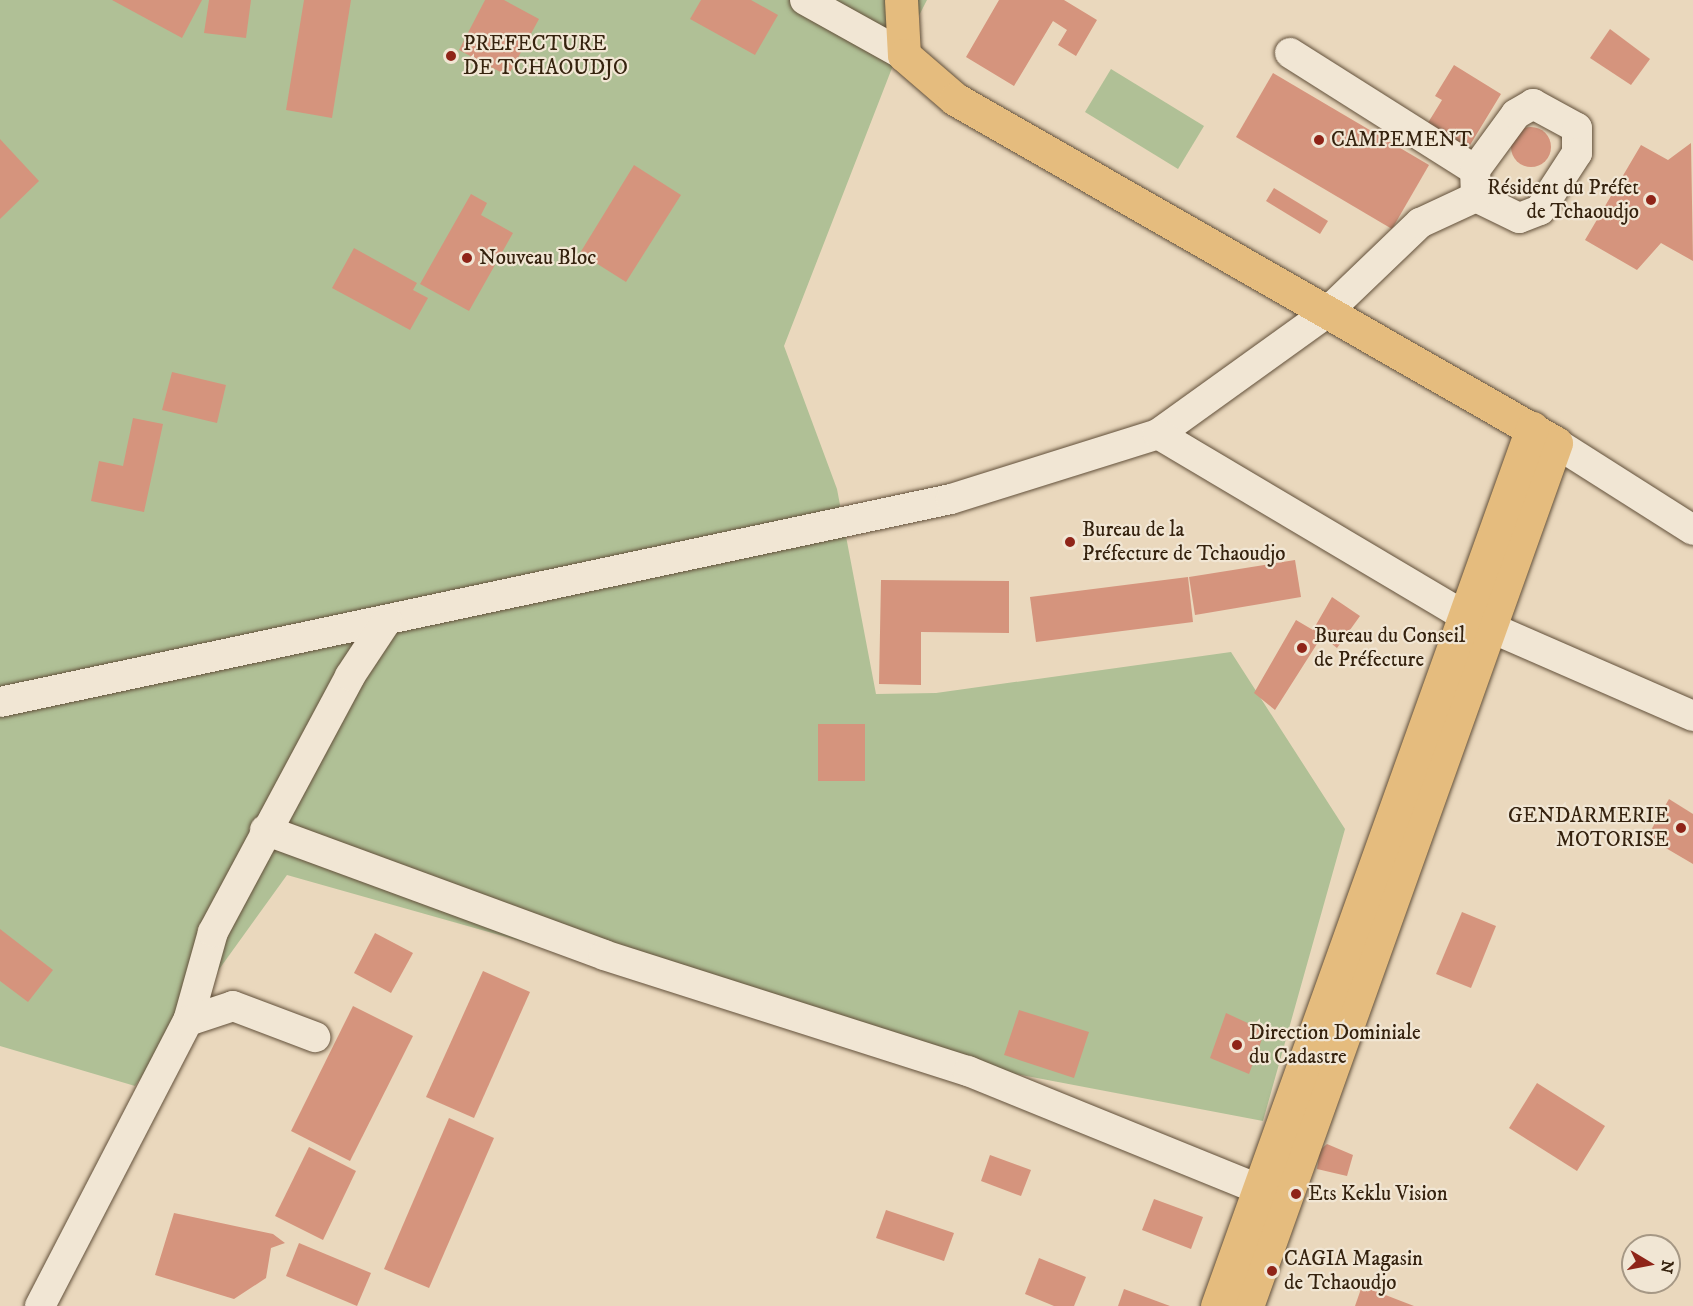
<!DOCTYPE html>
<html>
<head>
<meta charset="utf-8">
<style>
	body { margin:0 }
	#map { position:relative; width:1693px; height:1306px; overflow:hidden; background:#ead8bd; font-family:"IM FELL DW Pica",serif }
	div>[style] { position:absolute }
	.green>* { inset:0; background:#b0c096 }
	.building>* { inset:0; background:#d5947d }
	.round { border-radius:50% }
	.roads { filter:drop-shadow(0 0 2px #62503a) drop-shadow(0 0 2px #62503a) }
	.minor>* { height:30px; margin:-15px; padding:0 15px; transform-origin:15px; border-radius:15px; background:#f1e6d4 }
	.major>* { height:33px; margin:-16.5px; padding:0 16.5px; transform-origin:16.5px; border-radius:16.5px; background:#e5bc7e }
	.dots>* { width:16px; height:16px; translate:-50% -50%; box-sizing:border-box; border:3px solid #f1e6d4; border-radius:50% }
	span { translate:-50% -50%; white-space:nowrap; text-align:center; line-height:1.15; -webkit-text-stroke:4.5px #f1e6d4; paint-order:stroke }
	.poi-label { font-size:21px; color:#35220e }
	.left { translate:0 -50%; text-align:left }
	.right { translate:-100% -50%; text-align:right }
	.north { position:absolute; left:1621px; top:1234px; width:60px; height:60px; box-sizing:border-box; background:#f1e6d4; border:2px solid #a69885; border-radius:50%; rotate:100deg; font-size:16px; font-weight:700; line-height:24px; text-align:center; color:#35220e }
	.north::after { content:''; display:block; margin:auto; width:21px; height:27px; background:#8f2418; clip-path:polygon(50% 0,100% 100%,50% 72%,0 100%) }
</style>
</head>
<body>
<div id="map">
	<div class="green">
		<i style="clip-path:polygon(0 0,927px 0,892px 68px,784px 346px,837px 489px,876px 694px,936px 693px,1231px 652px,1345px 829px,1263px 1121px,942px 1060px,287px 875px,135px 1086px,0 1046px)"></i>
		<i style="clip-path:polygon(1111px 69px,1204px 126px,1178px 169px,1085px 112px)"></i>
	</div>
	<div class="building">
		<i style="clip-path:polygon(112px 0,202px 0,182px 38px)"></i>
		<i style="clip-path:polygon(209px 0,251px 0,246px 38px,204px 33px)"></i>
		<i style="clip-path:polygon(304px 0,351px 0,332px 118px,286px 110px)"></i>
		<i style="clip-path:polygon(485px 0,504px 0,539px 19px,508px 76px,459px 50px)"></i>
		<i style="clip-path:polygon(701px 0,751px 0,778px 15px,755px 55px,690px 19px)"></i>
		<i style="clip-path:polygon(999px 0,1064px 0,1097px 20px,1076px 56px,1058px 45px,1067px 30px,1053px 21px,1014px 86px,966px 57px)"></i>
		<i style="clip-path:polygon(1610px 29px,1650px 59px,1631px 85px,1590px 58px)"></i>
		<i style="clip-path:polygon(1454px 65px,1501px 94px,1467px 150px,1426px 126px,1442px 100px,1435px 96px)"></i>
		<i style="clip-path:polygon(1273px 73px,1429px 165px,1392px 229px,1236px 137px)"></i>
		<i class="round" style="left:1511px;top:127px;width:40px;height:40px"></i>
		<i style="clip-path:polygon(0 139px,39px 181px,0 219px)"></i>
		<i style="clip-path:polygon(1691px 143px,1693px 261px,1661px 243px,1637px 270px,1585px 240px,1641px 145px,1668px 160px)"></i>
		<i style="clip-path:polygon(634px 165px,681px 195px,626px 282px,580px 253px)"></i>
		<i style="clip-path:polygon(1274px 188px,1328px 221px,1320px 234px,1266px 201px)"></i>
		<i style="clip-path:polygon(471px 194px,487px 203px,481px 215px,513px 233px,469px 311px,420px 284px)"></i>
		<i style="clip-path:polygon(354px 248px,417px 283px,413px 290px,428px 298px,410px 330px,332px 288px)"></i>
		<i style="clip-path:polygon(172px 372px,226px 385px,217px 423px,162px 410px)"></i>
		<i style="clip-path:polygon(133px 418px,163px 424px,144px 512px,91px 501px,99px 461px,123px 466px)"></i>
		<i style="clip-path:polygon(1295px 560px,1301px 597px,1195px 615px,1189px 577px)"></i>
		<i style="clip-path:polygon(1188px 577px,1193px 622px,1036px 642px,1030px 597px)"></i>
		<i style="clip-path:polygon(881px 580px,1009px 581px,1009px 633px,921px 632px,921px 685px,879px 684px)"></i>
		<i style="clip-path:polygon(1332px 597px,1360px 616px,1337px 648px,1322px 636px,1275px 710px,1254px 693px,1296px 620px,1313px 630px)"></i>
		<i style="clip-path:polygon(818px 724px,865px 724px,865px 781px,818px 781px)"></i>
		<i style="clip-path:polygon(1669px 799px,1693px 814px,1693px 864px,1647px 837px)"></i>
		<i style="clip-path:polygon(1462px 912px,1496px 926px,1471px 988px,1436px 974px)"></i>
		<i style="clip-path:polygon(0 929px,53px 970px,28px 1002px,0 981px)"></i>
		<i style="clip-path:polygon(375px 933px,413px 953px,391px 993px,354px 973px)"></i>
		<i style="clip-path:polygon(483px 971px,530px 992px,474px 1118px,426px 1097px)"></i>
		<i style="clip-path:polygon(353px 1006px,413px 1036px,350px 1161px,291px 1131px)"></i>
		<i style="clip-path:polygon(1019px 1010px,1089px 1032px,1074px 1078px,1004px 1055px)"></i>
		<i style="clip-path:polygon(1226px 1013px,1265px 1031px,1249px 1074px,1210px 1058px)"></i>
		<i style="clip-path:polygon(1537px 1083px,1605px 1126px,1577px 1171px,1509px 1128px)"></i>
		<i style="clip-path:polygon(449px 1118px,494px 1138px,429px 1288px,384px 1269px)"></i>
		<i style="clip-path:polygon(1327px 1144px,1353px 1155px,1347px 1176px,1317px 1169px,1320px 1150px)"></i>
		<i style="clip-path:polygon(309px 1147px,356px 1171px,323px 1240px,275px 1216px)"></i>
		<i style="clip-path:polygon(990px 1155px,1031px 1170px,1021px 1196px,981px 1181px)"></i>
		<i style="clip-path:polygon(1154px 1199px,1203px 1217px,1191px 1249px,1142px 1230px)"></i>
		<i style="clip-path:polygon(886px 1210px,954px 1233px,944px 1261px,876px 1238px)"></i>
		<i style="clip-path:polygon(174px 1213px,273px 1234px,285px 1243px,271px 1248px,266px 1278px,234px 1299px,155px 1275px)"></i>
		<i style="clip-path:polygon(299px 1243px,371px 1273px,357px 1306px,286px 1276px)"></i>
		<i style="clip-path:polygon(1039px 1258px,1086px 1277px,1074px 1306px,1054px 1306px,1025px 1294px)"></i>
		<i style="clip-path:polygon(1362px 1286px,1414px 1306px,1355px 1306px)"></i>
		<i style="clip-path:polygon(1124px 1289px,1170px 1306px,1118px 1306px)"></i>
	</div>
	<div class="roads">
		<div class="minor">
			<i style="left:805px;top:0;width:113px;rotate:29.1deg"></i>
			<i style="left:1290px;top:53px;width:219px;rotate:32.3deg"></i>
			<i style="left:1533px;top:104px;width:50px;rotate:28.6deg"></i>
			<i style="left:1577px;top:128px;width:25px;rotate:90deg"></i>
			<i style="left:1577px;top:153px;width:68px;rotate:123deg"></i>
			<i style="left:1540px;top:210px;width:22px;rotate:159deg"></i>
			<i style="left:1519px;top:218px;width:48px;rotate:-154deg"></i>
			<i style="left:1476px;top:197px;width:27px;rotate:-92deg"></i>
			<i style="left:1475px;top:170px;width:69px;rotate:-53.8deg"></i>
			<i style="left:1516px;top:114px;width:20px;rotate:-30deg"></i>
			<i style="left:1158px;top:434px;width:206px;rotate:-35.7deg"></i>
			<i style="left:1325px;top:314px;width:132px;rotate:-43.8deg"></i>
			<i style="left:1420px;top:223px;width:62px;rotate:-24.9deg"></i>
			<i style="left:1556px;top:443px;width:162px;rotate:32.4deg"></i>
			<i style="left:0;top:702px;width:972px;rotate:-12.05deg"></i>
			<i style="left:951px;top:499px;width:217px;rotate:-17.4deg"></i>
			<i style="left:1158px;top:434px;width:356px;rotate:30.7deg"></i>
			<i style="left:1464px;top:616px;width:250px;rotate:23.6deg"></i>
			<i style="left:265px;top:830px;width:361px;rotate:20.2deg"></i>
			<i style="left:604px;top:955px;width:382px;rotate:17.7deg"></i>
			<i style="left:968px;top:1071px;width:314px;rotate:22.1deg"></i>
			<i style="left:188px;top:1021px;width:92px;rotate:-74.3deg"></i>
			<i style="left:213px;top:932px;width:290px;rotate:-61.8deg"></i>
			<i style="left:350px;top:676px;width:67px;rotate:-56.5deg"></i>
			<i style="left:40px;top:1306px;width:321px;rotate:-62.6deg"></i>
			<i style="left:188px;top:1021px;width:47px;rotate:-18.4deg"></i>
			<i style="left:233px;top:1006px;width:88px;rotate:20.7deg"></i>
		</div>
		<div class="major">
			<i style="left:901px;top:0;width:55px;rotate:86.9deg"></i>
			<i style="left:904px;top:55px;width:67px;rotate:40.8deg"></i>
			<i style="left:955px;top:99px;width:692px;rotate:29.79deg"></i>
			<i style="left:1556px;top:443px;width:917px;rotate:109.7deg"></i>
			<i style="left:1217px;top:1306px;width:933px;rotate:-70.26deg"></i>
		</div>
	</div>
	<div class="dots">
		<i style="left:451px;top:56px;background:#8f2418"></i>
		<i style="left:1319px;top:140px;background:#8f2418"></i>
		<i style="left:1651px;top:200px;background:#8f2418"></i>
		<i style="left:467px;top:258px;background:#8f2418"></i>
		<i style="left:1070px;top:542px;background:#8f2418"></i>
		<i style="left:1302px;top:648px;background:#8f2418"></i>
		<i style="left:1681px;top:828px;background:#8f2418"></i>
		<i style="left:1237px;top:1045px;background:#8f2418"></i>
		<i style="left:1296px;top:1194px;background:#8f2418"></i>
		<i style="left:1272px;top:1271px;background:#8f2418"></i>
	</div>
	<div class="poi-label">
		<span class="left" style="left:463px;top:56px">PREFECTURE<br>DE TCHAOUDJO</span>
		<span class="left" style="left:1331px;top:140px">CAMPEMENT</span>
		<span class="right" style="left:1639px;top:200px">Résident du Préfet<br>de Tchaoudjo</span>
		<span class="left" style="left:479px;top:258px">Nouveau Bloc</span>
		<span class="left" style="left:1082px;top:542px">Bureau de la<br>Préfecture de Tchaoudjo</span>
		<span class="left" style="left:1314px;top:648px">Bureau du Conseil<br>de Préfecture</span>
		<span class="right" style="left:1669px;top:828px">GENDARMERIE<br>MOTORISE</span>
		<span class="left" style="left:1249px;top:1045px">Direction Dominiale<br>du Cadastre</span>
		<span class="left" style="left:1308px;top:1194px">Ets Keklu Vision</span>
		<span class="left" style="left:1284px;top:1271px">CAGIA Magasin<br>de Tchaoudjo</span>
	</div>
	<div class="north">N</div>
</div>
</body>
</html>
